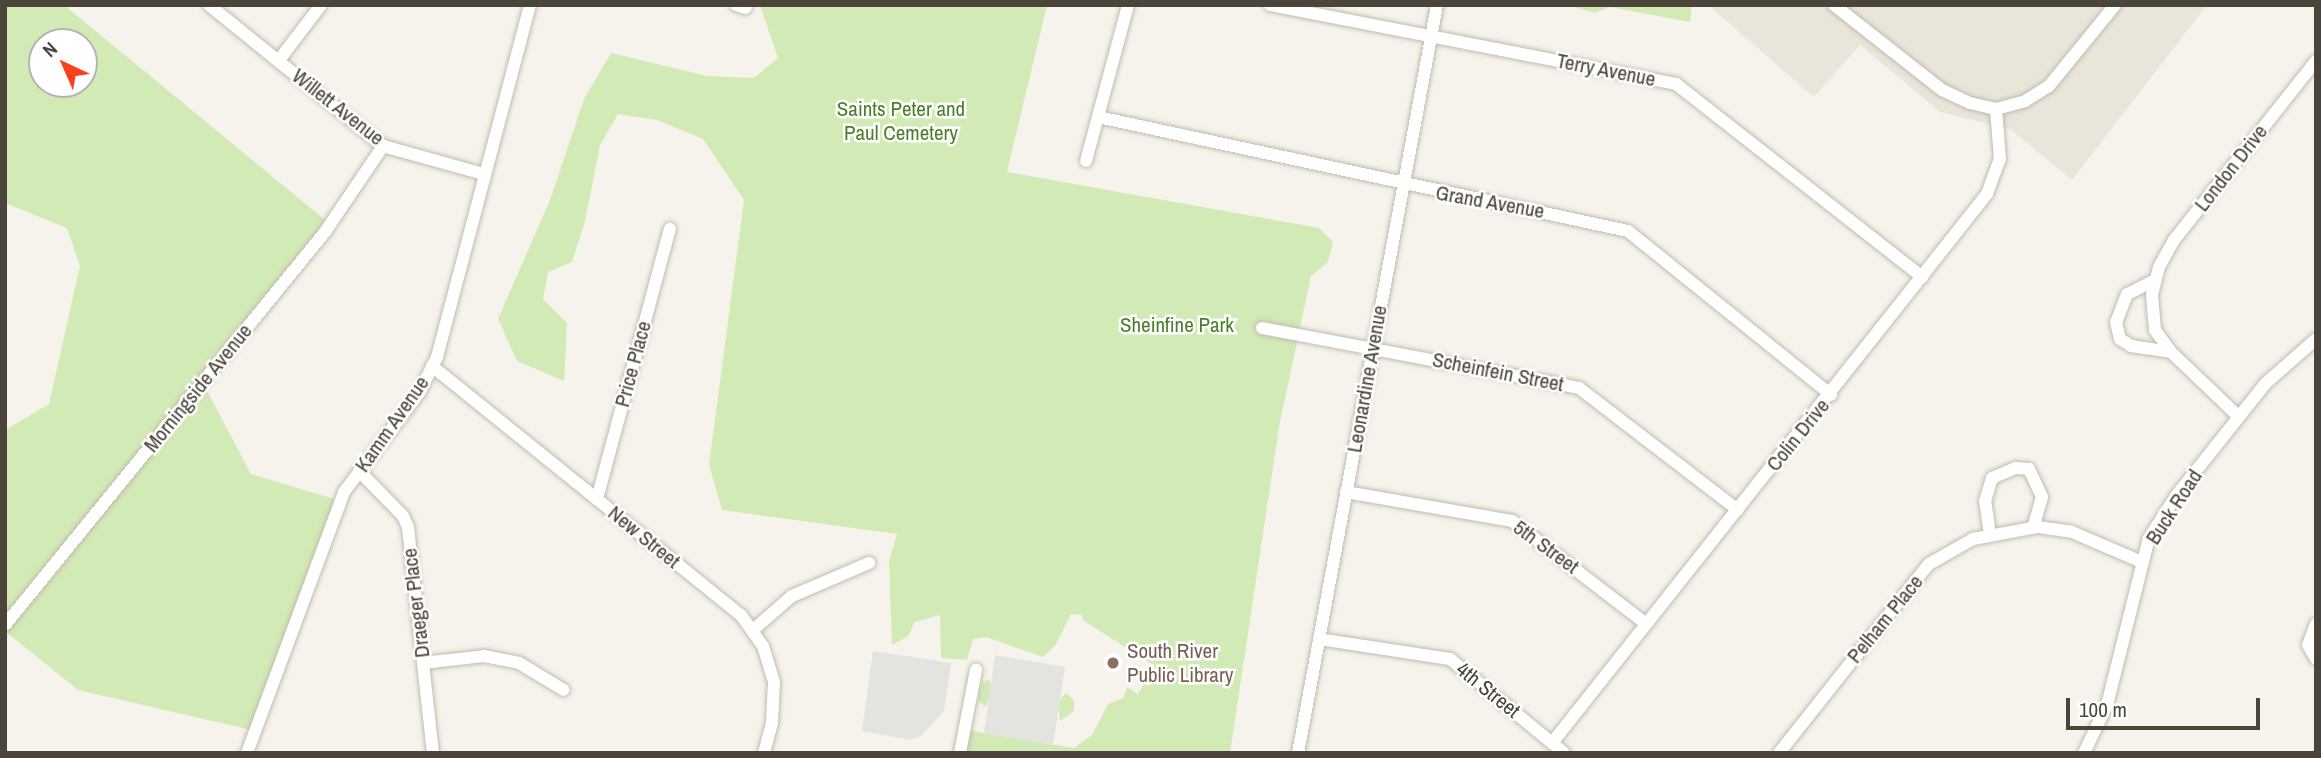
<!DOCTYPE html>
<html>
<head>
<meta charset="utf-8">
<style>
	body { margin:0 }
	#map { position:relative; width:2321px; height:758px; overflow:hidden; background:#f6f3ec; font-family:"Archivo Narrow",sans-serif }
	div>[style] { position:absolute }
	.residential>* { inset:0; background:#eae5da }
	.green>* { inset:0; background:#d2eab5 }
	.parking>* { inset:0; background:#e5e3e0 }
	.roads { filter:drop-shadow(0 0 2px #c2bbae) drop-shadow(0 0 2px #c2bbae) }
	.minor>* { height:12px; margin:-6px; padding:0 6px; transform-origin:6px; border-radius:6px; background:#fff }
	.dots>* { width:19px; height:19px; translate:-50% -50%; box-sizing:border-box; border:4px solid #fff; border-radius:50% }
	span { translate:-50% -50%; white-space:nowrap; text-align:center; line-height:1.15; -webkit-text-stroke:5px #fff; paint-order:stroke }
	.street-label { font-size:21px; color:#4b4439 }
	.park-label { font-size:21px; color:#4a7f2a }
	.education-label { font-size:21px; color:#785e54 }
	.left { translate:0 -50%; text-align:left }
	.frame { position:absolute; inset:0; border:7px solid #4b4439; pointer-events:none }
	.north { position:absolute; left:28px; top:28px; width:70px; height:70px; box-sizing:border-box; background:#fff; border:2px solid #b7b4b0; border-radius:50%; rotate:316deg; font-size:19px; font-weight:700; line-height:28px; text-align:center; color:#4b4439 }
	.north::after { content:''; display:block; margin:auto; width:24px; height:32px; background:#fc3f1d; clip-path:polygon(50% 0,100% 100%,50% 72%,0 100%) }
	.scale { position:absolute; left:2066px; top:698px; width:194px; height:32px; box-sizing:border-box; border:4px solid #4b4439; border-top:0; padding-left:9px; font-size:21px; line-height:24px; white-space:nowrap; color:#4b4439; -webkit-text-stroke:5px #fff; paint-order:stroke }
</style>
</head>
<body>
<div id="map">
	<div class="residential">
		<i style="clip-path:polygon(1708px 5px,2207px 5px,2072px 180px,2010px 129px,1940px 112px,1860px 45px,1814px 97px)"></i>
	</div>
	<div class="green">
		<i style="clip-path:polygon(evenodd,5px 5px,64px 5px,330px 224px,203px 383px,251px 474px,341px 501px,256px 731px,78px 690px,5px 631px,5px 430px,49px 404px,80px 266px,67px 228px,5px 203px,5px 5px,42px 42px,84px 42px,84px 84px,42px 84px,42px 42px)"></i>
		<i style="clip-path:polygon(760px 5px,1047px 5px,1007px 172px,1319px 228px,1333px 242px,1328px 262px,1311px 276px,1279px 427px,1230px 753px,960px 753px,965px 730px,1074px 748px,1092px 735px,1108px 704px,1123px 698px,1127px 687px,1138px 694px,1155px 666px,1084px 621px,1082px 615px,1071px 614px,1055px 646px,1043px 657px,986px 637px,973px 639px,967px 660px,941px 658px,940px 615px,915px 622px,908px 636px,892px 645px,889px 561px,897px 534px,722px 510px,709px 465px,744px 200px,703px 139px,657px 120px,618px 114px,600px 145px,585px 221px,572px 262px,548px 272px,543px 299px,567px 323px,564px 381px,517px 361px,498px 319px,550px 200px,584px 99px,611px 53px,707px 76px,754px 78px,778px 58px)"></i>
		<i style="clip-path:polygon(1567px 5px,1692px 5px,1690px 22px,1610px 7px,1595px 13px)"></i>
		<i style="clip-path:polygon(989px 679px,992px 688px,1059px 701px,1066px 693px,1074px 700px,1074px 711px,1060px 721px,1059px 711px,990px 698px,985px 707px,978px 700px,982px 682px)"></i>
	</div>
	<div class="parking">
		<i style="clip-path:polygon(873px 651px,951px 663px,944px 711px,921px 736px,911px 740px,862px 731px)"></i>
		<i style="clip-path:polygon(995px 655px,1065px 667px,1053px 745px,984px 733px)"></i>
	</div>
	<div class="roads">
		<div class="minor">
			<i style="left:209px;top:5px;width:224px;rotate:39deg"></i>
			<i style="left:383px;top:146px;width:105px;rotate:15.5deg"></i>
			<i style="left:736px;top:5px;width:10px;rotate:17deg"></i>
			<i style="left:1270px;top:5px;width:414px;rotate:11deg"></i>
			<i style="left:1676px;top:84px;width:313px;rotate:38.1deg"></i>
			<i style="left:1834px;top:5px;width:137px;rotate:38.2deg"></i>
			<i style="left:1942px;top:90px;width:31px;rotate:25deg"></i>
			<i style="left:1970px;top:103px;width:27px;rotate:13deg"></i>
			<i style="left:1996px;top:109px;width:30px;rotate:-15deg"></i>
			<i style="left:2025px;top:101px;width:28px;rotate:-32deg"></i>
			<i style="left:2049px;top:86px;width:104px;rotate:-50.8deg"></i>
			<i style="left:279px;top:60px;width:69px;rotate:-52.6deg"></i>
			<i style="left:1098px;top:117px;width:542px;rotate:12.14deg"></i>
			<i style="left:1628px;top:231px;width:261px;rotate:38.9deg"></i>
			<i style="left:1086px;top:161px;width:162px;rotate:-74.9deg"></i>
			<i style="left:2155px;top:280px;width:31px;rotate:153deg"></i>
			<i style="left:2127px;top:294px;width:30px;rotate:111deg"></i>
			<i style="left:2116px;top:322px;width:17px;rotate:77deg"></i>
			<i style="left:2120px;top:339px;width:13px;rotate:32deg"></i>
			<i style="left:2131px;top:346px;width:40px;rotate:8.5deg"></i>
			<i style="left:2171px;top:352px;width:94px;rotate:43.7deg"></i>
			<i style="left:1262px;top:328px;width:323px;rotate:10.7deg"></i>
			<i style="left:1579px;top:388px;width:200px;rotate:37.5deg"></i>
			<i style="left:2171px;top:352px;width:27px;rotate:-126deg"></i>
			<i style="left:2155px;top:330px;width:35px;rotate:-95deg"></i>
			<i style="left:2152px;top:295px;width:29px;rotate:-76deg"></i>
			<i style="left:2159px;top:267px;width:31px;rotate:-61deg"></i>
			<i style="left:2174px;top:240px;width:228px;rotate:-51.6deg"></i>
			<i style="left:432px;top:366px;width:397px;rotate:38.9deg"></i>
			<i style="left:741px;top:615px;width:38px;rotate:55deg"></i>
			<i style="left:763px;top:646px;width:38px;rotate:73deg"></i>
			<i style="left:774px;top:682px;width:41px;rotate:92.8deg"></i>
			<i style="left:772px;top:723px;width:31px;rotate:105deg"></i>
			<i style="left:359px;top:471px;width:63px;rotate:45.6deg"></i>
			<i style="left:403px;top:516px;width:12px;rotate:66deg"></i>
			<i style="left:408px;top:527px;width:227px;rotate:83.7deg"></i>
			<i style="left:1346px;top:492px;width:169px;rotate:9.9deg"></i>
			<i style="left:1512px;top:521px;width:169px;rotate:37.5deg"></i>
			<i style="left:597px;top:499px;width:280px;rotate:-74.9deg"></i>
			<i style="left:1990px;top:535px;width:34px;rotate:-98deg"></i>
			<i style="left:1985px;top:501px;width:24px;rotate:-73deg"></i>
			<i style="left:1992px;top:478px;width:26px;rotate:-23deg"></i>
			<i style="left:2016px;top:468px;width:13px;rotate:4deg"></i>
			<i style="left:2029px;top:469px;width:31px;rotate:65deg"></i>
			<i style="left:2042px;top:497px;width:32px;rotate:106deg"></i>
			<i style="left:2316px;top:624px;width:22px;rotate:111deg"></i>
			<i style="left:2308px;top:645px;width:16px;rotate:60deg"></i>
			<i style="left:5px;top:625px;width:507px;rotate:-50.85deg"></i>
			<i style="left:325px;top:232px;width:104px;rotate:-56deg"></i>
			<i style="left:753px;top:630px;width:52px;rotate:-41.1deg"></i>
			<i style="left:792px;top:596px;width:84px;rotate:-23.2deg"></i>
			<i style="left:1319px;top:639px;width:133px;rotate:8.7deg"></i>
			<i style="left:1450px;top:659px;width:148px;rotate:39.5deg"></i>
			<i style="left:423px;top:663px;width:61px;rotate:-6.5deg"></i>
			<i style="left:484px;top:656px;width:36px;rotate:11deg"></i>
			<i style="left:519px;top:663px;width:52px;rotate:31deg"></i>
			<i style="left:1552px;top:743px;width:700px;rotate:-51.61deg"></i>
			<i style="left:1987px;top:194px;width:37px;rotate:-70deg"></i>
			<i style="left:2000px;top:159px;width:50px;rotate:-94.6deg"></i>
			<i style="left:247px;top:753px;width:278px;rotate:-69.6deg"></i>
			<i style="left:344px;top:492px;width:124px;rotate:-52.9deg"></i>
			<i style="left:419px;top:393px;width:40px;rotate:-63.4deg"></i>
			<i style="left:437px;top:357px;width:364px;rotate:-75.2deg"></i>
			<i style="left:960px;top:753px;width:85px;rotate:-79.1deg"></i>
			<i style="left:1298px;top:753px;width:761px;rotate:-79.47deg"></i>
			<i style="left:1779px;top:753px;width:241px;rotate:-51.6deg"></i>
			<i style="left:1929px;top:564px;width:51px;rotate:-29.6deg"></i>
			<i style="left:1973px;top:539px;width:66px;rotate:-10.5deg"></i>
			<i style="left:2038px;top:527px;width:34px;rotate:8deg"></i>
			<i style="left:2072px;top:532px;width:76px;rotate:23.2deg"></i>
			<i style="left:2084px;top:753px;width:53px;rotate:-64.4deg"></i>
			<i style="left:2107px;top:705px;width:172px;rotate:-75.9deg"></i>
			<i style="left:2149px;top:538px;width:50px;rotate:-57.3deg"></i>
			<i style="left:2176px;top:496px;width:144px;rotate:-51.5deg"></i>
			<i style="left:2266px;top:383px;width:67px;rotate:-41.3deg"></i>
		</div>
	</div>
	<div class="dots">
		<i style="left:1113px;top:663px;background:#8d6e63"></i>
	</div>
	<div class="street-label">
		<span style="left:1606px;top:70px;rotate:11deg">Terry Avenue</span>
		<span style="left:338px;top:107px;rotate:38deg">Willett Avenue</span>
		<span style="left:2231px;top:168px;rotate:-52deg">London Drive</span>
		<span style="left:1490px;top:202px;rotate:10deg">Grand Avenue</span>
		<span style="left:633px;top:364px;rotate:-75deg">Price Place</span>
		<span style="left:1498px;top:372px;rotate:11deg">Scheinfein Street</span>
		<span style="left:1367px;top:379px;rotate:-80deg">Leonardine Avenue</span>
		<span style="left:198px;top:388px;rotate:-51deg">Morningside Avenue</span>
		<span style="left:392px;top:424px;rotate:-55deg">Kamm Avenue</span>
		<span style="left:1798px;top:435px;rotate:-51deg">Colin Drive</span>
		<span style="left:2174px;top:507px;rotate:-57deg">Buck Road</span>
		<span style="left:644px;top:537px;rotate:39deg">New Street</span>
		<span style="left:1546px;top:547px;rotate:36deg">5th Street</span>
		<span style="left:416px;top:603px;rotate:-97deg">Draeger Place</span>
		<span style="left:1885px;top:619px;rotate:-51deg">Pelham Place</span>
		<span style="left:1488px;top:690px;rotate:39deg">4th Street</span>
	</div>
	<div class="park-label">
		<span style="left:901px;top:121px">Saints Peter and<br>Paul Cemetery</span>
		<span style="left:1177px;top:325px">Sheinfine Park</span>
	</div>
	<div class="education-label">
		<span class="left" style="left:1127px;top:663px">South River<br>Public Library</span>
	</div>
	<div class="frame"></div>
	<div class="north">N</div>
	<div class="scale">100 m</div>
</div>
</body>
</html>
